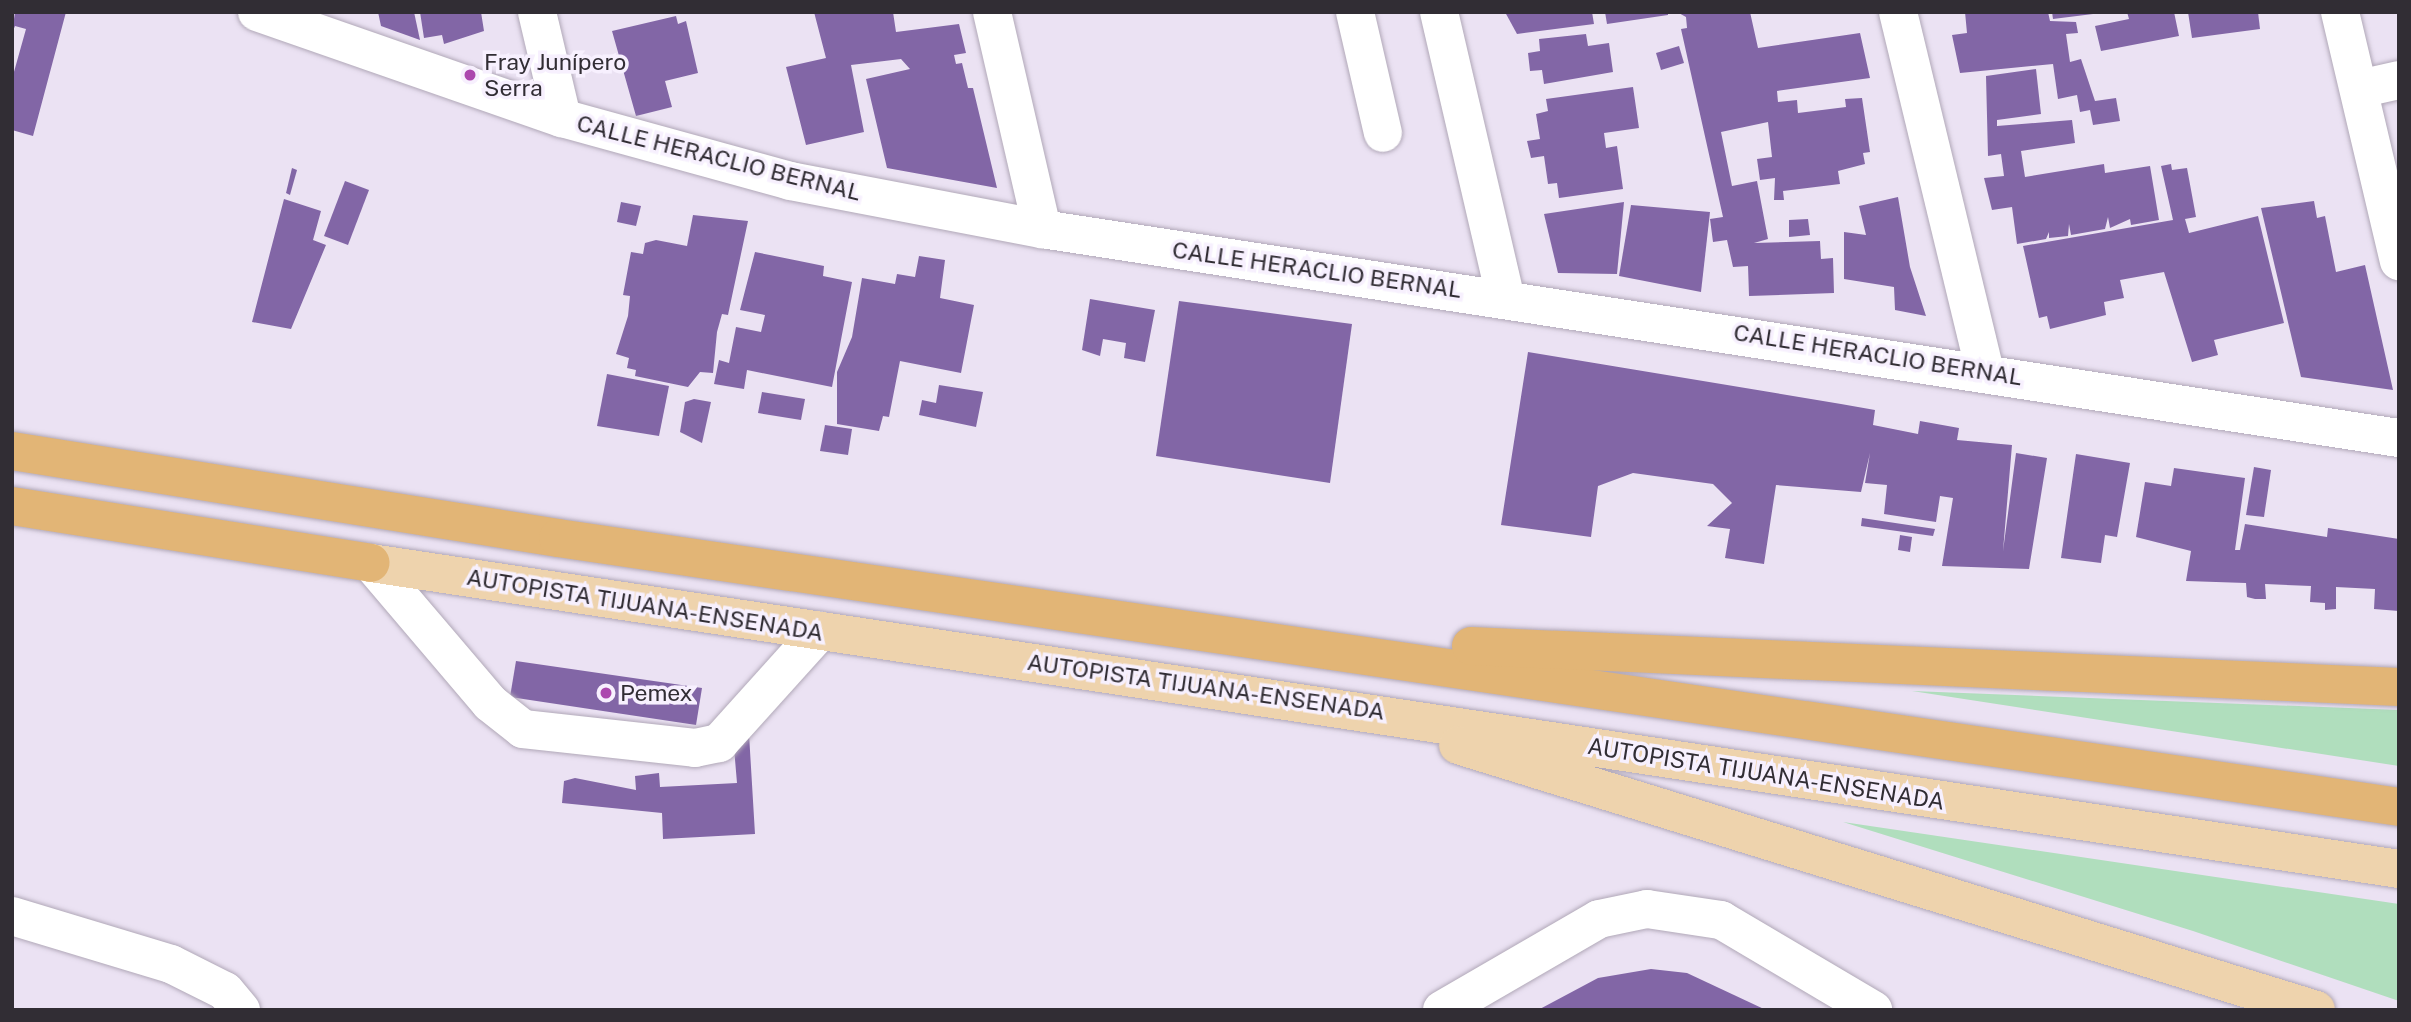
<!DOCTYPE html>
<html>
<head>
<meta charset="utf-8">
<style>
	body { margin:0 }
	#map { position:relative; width:2411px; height:1022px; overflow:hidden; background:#ebe2f3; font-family:"Public Sans",sans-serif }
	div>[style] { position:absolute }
	.green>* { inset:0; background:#b0debd }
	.building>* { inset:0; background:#8266a6 }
	.roads { filter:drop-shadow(0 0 2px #b1a8b8) drop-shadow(0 0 2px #b1a8b8) }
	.minor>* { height:38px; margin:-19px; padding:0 19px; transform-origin:19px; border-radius:19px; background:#fff }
	.major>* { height:38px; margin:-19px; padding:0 19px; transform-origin:19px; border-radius:19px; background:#eed3ad }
	.highway>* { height:38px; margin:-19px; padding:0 19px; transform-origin:19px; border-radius:19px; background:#e2b576 }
	.dots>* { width:19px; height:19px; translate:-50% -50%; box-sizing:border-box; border:4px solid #f7f0fe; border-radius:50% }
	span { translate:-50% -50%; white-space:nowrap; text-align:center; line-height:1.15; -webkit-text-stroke:7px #f7f0fe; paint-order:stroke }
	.poi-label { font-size:23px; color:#312d34 }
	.left { translate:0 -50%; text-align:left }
	.street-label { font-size:23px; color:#312d34 }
	.frame { position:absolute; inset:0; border:14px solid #312d34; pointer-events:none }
</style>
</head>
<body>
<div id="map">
	<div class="green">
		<i style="clip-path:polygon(1912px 691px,2399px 710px,2399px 766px)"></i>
		<i style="clip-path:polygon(1843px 822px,2399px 904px,2399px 1001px,2193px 931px)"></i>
	</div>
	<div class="building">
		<i style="clip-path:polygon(15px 12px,66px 12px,33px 136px,12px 130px,12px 79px,26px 29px,15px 26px,12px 33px)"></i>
		<i style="clip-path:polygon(378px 12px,414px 12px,420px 40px,381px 26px)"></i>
		<i style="clip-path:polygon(420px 12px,481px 12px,484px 31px,444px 44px,442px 35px,424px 38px)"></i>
		<i style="clip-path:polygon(814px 12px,893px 12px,896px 32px,959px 24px,966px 53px,954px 55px,956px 64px,962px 63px,968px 88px,973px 88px,997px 188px,887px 168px,866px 79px,910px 69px,901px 59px,851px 65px,864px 132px,806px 145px,786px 67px,826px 58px)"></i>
		<i style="clip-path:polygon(1505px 12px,1592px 12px,1594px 24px,1517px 34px)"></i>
		<i style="clip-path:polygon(1605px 12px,1668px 12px,1668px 15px,1607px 24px)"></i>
		<i style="clip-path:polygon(1677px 12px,1750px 12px,1758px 48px,1860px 33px,1870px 78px,1777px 91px,1778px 102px,1797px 100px,1798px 113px,1846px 107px,1845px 99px,1862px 98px,1870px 152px,1863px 153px,1865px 164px,1838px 171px,1840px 184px,1783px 191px,1784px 200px,1774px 200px,1775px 178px,1760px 180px,1757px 159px,1772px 157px,1768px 122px,1721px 132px,1732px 186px,1757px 181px,1768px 239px,1754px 243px,1820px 241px,1821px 259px,1833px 258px,1834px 293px,1749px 296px,1748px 266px,1733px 267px,1727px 240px,1713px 242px,1710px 219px,1723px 217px,1681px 29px,1687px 28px,1686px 17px)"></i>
		<i style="clip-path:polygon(1965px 12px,2048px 12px,2050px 21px,2076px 22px,2078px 33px,2066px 34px,2070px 62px,2081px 59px,2095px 101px,2116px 98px,2120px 121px,2093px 125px,2090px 110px,2080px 112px,2077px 95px,2058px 99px,2053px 64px,1960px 73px,1952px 35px,1967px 33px)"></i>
		<i style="clip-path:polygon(2052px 12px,2093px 12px,2093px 14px,2053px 19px)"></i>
		<i style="clip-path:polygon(2127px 12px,2174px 12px,2179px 36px,2101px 51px,2095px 26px,2129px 19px)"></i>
		<i style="clip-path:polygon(2188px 12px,2258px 12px,2260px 29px,2192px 38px)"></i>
		<i style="clip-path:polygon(676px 16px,678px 24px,686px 21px,698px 73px,665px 81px,672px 107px,636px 116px,612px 31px)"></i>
		<i style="clip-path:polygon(1586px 34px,1588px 46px,1609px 43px,1613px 72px,1544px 84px,1542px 70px,1530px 71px,1528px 53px,1540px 51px,1539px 39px)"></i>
		<i style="clip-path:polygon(1679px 46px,1684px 63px,1661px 70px,1656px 53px)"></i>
		<i style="clip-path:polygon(2036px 69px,2041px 114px,1997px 120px,1997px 126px,2072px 120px,2075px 143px,2021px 151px,2025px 177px,2104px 164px,2105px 173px,2150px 166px,2159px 220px,2131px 225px,2130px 219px,2110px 228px,2108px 217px,2105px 229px,2071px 235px,2069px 224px,2068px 236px,2049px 238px,2049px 232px,2046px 239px,2017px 244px,2012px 207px,1992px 210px,1984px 178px,2004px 176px,2001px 154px,1988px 156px,1986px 76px)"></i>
		<i style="clip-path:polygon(1633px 87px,1639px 128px,1604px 133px,1606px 148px,1617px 146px,1623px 189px,1559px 198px,1557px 183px,1548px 184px,1544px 156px,1531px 158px,1527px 141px,1540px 139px,1536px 114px,1548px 111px,1546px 99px)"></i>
		<i style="clip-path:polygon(2171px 164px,2172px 170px,2187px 168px,2196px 217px,2185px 219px,2189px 233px,2258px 216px,2284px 323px,2214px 340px,2218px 355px,2192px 362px,2164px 272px,2120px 280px,2124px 298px,2104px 302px,2106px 315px,2050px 329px,2047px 316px,2039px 318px,2023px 246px,2173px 220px,2161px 166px)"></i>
		<i style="clip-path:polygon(292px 168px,297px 170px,290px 195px,286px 193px)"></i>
		<i style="clip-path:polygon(345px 181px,369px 190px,348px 245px,324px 236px)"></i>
		<i style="clip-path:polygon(1898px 197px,1910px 267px,1926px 316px,1895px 310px,1894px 287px,1844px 279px,1844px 232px,1866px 235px,1859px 206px)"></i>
		<i style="clip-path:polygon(284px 199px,321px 211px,313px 240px,326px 245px,291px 329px,252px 322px)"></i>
		<i style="clip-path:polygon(2314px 201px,2317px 218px,2325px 216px,2336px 272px,2365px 265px,2393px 390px,2301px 377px,2261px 208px)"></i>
		<i style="clip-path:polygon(621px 202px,641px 206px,636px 226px,617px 222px)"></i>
		<i style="clip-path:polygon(1624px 202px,1617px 274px,1558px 273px,1544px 214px)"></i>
		<i style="clip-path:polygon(1631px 205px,1710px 212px,1701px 292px,1619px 276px)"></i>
		<i style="clip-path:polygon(693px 215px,748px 221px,728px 315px,722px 314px,717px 332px,713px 373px,700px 372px,688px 387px,635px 376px,636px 370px,627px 368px,629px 358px,616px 354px,628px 316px,630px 296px,623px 295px,631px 252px,643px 254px,645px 243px,656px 240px,687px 246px)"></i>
		<i style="clip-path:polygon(1808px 219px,1810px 235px,1789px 237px,1789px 220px)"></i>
		<i style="clip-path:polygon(755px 252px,824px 266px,823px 276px,852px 282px,832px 387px,747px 370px,744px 389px,714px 384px,719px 360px,729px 363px,736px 327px,761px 332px,765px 315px,740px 310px)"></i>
		<i style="clip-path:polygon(919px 256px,945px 260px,940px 298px,974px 305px,961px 373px,900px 361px,889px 417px,883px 416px,879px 431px,837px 424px,837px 372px,852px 337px,862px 278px,895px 284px,897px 274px,915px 277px)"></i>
		<i style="clip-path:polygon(1090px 299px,1155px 310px,1145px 362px,1124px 358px,1126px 343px,1103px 339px,1100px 356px,1082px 350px)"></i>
		<i style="clip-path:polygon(1179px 301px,1352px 324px,1330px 483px,1156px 456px)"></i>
		<i style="clip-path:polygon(1528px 352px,1841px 404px,1875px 410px,1873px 425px,1918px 434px,1920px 421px,1959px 428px,1957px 440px,2012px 445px,2003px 551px,2016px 453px,2047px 458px,2029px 569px,1942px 566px,1953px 498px,1940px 496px,1936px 522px,1884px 514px,1887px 485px,1865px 483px,1870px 453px,1861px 492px,1776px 485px,1764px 564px,1725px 558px,1730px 529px,1707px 526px,1732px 503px,1713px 484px,1633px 473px,1598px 486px,1591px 537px,1501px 525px)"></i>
		<i style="clip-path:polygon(607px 374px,669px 386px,659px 436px,597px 426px)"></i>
		<i style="clip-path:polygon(939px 385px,983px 392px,976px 427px,919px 415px,922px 400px,936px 403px)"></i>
		<i style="clip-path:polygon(762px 392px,805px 399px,801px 420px,758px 413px)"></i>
		<i style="clip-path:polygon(694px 399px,711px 402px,702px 443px,680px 432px,685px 402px)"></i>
		<i style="clip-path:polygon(825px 425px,852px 429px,848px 455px,820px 451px)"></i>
		<i style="clip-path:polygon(2076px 454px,2130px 463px,2117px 537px,2105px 535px,2101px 563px,2061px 558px)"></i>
		<i style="clip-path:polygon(2254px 467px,2271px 470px,2264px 517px,2246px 515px)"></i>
		<i style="clip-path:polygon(2174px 468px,2245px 478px,2235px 550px,2240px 550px,2245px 524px,2327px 537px,2328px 528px,2399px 539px,2399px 611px,2374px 609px,2375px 589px,2336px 587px,2336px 609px,2325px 610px,2325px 603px,2310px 602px,2311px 586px,2265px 584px,2266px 599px,2255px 599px,2247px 597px,2246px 583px,2186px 581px,2191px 551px,2136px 537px,2145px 482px,2171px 486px)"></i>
		<i style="clip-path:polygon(1862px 518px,1935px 529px,1933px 536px,1861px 526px)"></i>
		<i style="clip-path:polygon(1900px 535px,1912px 537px,1910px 552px,1898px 550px)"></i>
		<i style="clip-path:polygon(516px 661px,702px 688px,696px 725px,510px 697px)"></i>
		<i style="clip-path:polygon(749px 734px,755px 834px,663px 839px,662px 813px,562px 803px,564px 781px,575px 778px,636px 790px,635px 776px,659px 773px,660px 787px,737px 783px,733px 736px)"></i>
		<i style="clip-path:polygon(1651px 969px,1687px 973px,1766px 1010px,1538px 1010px,1598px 978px)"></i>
	</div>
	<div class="roads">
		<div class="minor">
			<i style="left:257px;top:12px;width:323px;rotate:19.2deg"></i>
			<i style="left:562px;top:118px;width:237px;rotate:15.4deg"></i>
			<i style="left:790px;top:181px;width:257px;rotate:10.8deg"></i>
			<i style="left:1042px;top:229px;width:1373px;rotate:8.76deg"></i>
			<i style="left:537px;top:12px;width:109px;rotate:76.7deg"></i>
			<i style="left:992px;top:12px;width:223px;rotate:77deg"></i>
			<i style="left:1355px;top:12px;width:124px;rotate:77deg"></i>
			<i style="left:1439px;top:12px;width:292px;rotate:76.9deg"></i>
			<i style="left:1898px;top:12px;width:369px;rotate:76.4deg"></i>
			<i style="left:2340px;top:12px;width:256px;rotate:76.7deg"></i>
			<i style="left:2359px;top:89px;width:41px;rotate:-12.7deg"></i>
			<i style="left:371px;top:563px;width:184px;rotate:49.6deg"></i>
			<i style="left:490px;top:703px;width:42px;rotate:38.2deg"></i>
			<i style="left:523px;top:729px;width:173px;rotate:6.3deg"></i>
			<i style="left:695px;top:748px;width:25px;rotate:-12deg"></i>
			<i style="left:719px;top:743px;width:151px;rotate:-48deg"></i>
			<i style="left:12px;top:916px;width:166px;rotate:16.8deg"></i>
			<i style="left:171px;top:964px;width:60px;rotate:26.6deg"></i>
			<i style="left:225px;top:991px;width:25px;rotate:50deg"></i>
			<i style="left:1442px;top:1010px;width:181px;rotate:-30.1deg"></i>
			<i style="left:1599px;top:919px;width:49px;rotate:-11.8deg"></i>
			<i style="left:1647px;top:909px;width:75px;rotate:8.5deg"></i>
			<i style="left:1721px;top:920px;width:177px;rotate:30.6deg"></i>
		</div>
		<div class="major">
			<i style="left:371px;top:563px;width:2051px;rotate:8.58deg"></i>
			<i style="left:1458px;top:745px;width:898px;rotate:17.16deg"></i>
		</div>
		<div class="highway">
			<i style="left:12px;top:451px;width:553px;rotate:9.05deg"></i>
			<i style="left:558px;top:538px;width:1861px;rotate:8.31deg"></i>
			<i style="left:12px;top:506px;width:363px;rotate:9deg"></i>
			<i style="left:1471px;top:646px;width:929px;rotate:2.53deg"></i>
		</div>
	</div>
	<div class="dots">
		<i style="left:470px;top:75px;background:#ac48ae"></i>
		<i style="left:606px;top:693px;background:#ac48ae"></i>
	</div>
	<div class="poi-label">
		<span class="left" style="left:484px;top:75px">Fray Junípero<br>Serra</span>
		<span class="left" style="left:620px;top:693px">Pemex</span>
	</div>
	<div class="street-label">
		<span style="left:719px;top:158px;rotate:14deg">CALLE HERACLIO BERNAL</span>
		<span style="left:1317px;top:270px;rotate:8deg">CALLE HERACLIO BERNAL</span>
		<span style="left:1878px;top:355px;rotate:9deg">CALLE HERACLIO BERNAL</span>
		<span style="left:645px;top:605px;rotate:9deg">AUTOPISTA TIJUANA-ENSENADA</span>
		<span style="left:1206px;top:687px;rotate:8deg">AUTOPISTA TIJUANA-ENSENADA</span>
		<span style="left:1766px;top:774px;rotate:9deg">AUTOPISTA TIJUANA-ENSENADA</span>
	</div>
	<div class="frame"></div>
</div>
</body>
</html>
